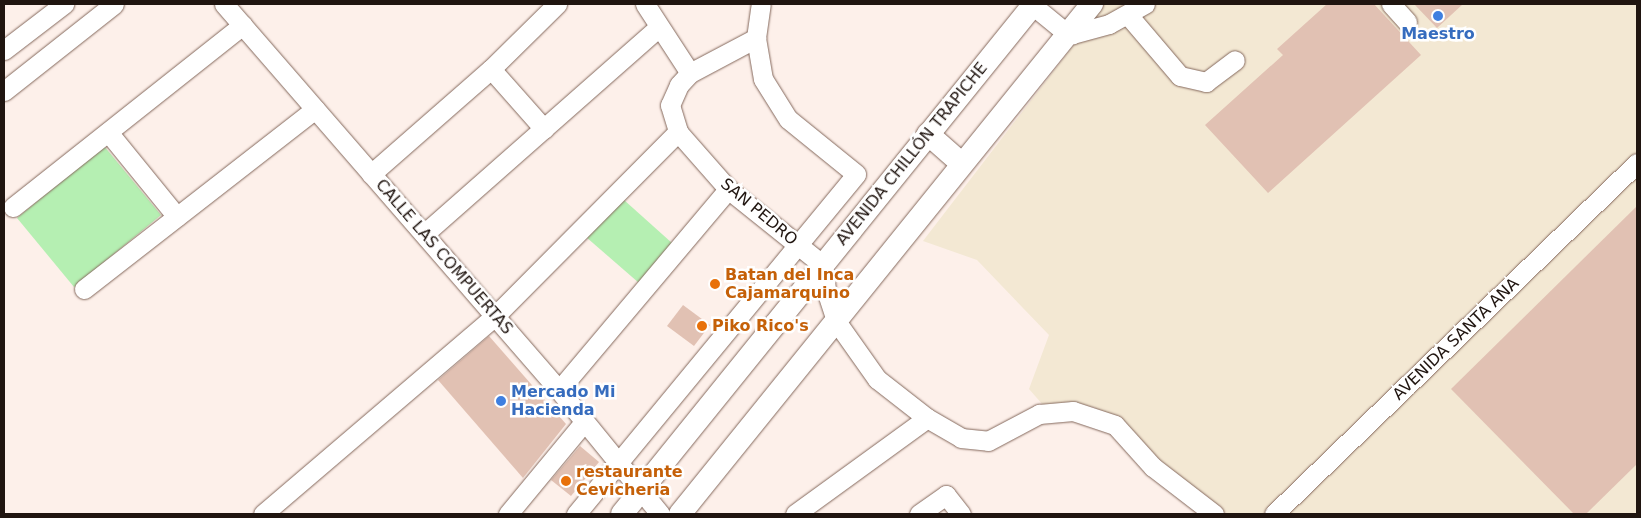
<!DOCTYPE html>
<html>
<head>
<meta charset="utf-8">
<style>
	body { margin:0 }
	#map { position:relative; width:1641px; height:518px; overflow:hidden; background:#fdf0ea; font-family:"DejaVu Sans",sans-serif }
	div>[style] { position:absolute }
	.industrial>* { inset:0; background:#f3e8d3 }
	.green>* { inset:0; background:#b5efb2 }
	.building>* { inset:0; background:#e1c1b3 }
	.roads { filter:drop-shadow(0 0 1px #84685c) drop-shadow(0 0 1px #84685c) }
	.minor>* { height:19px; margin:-9.5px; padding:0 9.5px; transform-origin:9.5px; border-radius:9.5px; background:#fff }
	.major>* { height:22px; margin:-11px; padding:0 11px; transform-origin:11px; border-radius:11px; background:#fff }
	.dots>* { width:14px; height:14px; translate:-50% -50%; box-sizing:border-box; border:2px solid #fff; border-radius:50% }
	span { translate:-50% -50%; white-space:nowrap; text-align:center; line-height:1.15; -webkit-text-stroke:5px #fff; paint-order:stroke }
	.shop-label { font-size:16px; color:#366cbe; font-weight:700 }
	.left { translate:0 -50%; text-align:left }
	.street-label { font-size:16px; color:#201510 }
	.food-label { font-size:16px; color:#c56008; font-weight:700 }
	.frame { position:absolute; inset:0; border:5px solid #201510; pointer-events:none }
</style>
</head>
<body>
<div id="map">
	<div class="industrial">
		<i style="clip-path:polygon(1105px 4px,1637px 4px,1637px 514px,1227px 514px,1094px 407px,1043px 405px,1029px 389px,1049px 335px,977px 260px,923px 241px)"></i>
	</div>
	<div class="green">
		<i style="clip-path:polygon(104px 146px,161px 215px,74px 287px,17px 218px)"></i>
		<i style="clip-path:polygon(624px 200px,672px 243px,639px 283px,586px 237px)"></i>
	</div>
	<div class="building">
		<i style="clip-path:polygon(1327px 4px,1374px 4px,1421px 55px,1268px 193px,1205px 125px,1283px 55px,1277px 49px)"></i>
		<i style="clip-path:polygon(1414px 4px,1463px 4px,1437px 28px)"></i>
		<i style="clip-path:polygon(1637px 206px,1637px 464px,1586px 514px,1574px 514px,1451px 389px)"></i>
		<i style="clip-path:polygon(683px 305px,710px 325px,694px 346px,667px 326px)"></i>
		<i style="clip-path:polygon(489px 336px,566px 424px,523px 478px,438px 380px)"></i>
		<i style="clip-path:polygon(580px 446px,599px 462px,571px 496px,551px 480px)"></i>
	</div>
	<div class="roads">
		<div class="minor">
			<i style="left:224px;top:4px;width:511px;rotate:49.05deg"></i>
			<i style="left:559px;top:390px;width:160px;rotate:50.8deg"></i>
			<i style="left:645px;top:4px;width:82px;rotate:56.9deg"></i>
			<i style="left:690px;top:73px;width:16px;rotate:133deg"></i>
			<i style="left:679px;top:85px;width:22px;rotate:114deg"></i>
			<i style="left:670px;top:105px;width:28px;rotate:73deg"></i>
			<i style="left:678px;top:132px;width:76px;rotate:48.7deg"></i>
			<i style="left:728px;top:189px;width:122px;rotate:38.7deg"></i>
			<i style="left:823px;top:265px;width:25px;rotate:83deg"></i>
			<i style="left:826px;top:290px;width:33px;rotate:72deg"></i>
			<i style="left:836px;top:321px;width:71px;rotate:54.7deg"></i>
			<i style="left:877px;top:379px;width:63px;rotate:38deg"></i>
			<i style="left:927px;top:418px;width:39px;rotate:30deg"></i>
			<i style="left:961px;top:438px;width:27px;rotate:6deg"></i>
			<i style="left:988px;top:441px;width:58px;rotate:-27.9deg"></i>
			<i style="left:1039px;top:414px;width:34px;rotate:-5deg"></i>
			<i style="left:1073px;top:411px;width:44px;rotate:18.4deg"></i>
			<i style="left:1115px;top:425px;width:57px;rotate:47.9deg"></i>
			<i style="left:1153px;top:467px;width:77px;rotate:37.6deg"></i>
			<i style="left:1031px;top:4px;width:43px;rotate:39.3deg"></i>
			<i style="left:1064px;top:31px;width:9px;rotate:21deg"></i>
			<i style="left:1072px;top:34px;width:38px;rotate:-15deg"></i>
			<i style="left:1109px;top:24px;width:41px;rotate:-29.1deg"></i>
			<i style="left:1391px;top:4px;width:24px;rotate:48deg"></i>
			<i style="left:1128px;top:15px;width:80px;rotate:49.6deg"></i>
			<i style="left:1180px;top:76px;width:27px;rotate:13deg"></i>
			<i style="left:1206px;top:82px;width:36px;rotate:-37deg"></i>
			<i style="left:4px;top:50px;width:76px;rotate:-37.5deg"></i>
			<i style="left:491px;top:69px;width:80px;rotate:48.5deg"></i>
			<i style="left:690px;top:73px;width:75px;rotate:-27.9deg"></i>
			<i style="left:4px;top:91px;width:140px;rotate:-38.3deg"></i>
			<i style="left:108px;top:132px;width:109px;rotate:50.9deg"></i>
			<i style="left:371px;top:174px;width:159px;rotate:-41.2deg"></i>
			<i style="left:491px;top:69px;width:93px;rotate:-44.6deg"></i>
			<i style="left:13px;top:207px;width:293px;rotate:-38.4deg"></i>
			<i style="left:424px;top:234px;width:313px;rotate:-41.4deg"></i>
			<i style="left:84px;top:289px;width:293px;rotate:-37.9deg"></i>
			<i style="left:559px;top:390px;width:263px;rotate:-49.9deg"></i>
			<i style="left:263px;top:514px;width:305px;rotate:-40.5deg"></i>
			<i style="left:495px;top:316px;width:260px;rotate:-45.2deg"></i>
			<i style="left:508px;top:514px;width:119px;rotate:-50.4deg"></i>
			<i style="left:576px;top:514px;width:440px;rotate:-50.5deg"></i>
			<i style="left:856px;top:174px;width:87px;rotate:-141deg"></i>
			<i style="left:788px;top:119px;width:47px;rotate:-122deg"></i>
			<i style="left:763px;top:79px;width:42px;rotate:-99.7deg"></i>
			<i style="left:756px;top:38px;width:34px;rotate:-82deg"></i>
			<i style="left:795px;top:514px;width:163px;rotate:-36deg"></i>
			<i style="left:919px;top:514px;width:33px;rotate:-35deg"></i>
			<i style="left:946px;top:495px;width:24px;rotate:52deg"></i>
			<i style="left:1274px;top:514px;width:505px;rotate:-44.04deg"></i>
		</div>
		<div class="major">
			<i style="left:928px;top:134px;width:45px;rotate:41.4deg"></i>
			<i style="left:622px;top:514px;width:656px;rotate:-51.07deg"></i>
			<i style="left:680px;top:514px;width:656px;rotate:-51.07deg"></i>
		</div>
	</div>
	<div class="dots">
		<i style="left:1438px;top:16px;background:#3f7fe0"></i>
		<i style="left:715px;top:284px;background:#e8710a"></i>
		<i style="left:702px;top:326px;background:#e8710a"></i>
		<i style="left:501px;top:401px;background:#3f7fe0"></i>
		<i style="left:566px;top:481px;background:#e8710a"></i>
	</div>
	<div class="shop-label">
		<span style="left:1438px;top:34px">Maestro</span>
		<span class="left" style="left:511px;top:401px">Mercado Mi<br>Hacienda</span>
	</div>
	<div class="street-label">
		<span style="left:912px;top:154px;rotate:-51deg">AVENIDA CHILLÓN TRAPICHE</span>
		<span style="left:759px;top:212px;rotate:40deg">SAN PEDRO</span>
		<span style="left:444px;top:257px;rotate:49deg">CALLE LAS COMPUERTAS</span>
		<span style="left:1456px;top:339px;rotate:-44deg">AVENIDA SANTA ANA</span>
	</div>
	<div class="food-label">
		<span class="left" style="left:725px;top:284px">Batan del Inca<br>Cajamarquino</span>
		<span class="left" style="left:712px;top:326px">Piko Rico's</span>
		<span class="left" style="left:576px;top:481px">restaurante<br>Cevicheria</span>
	</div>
	<div class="frame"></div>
</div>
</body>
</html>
